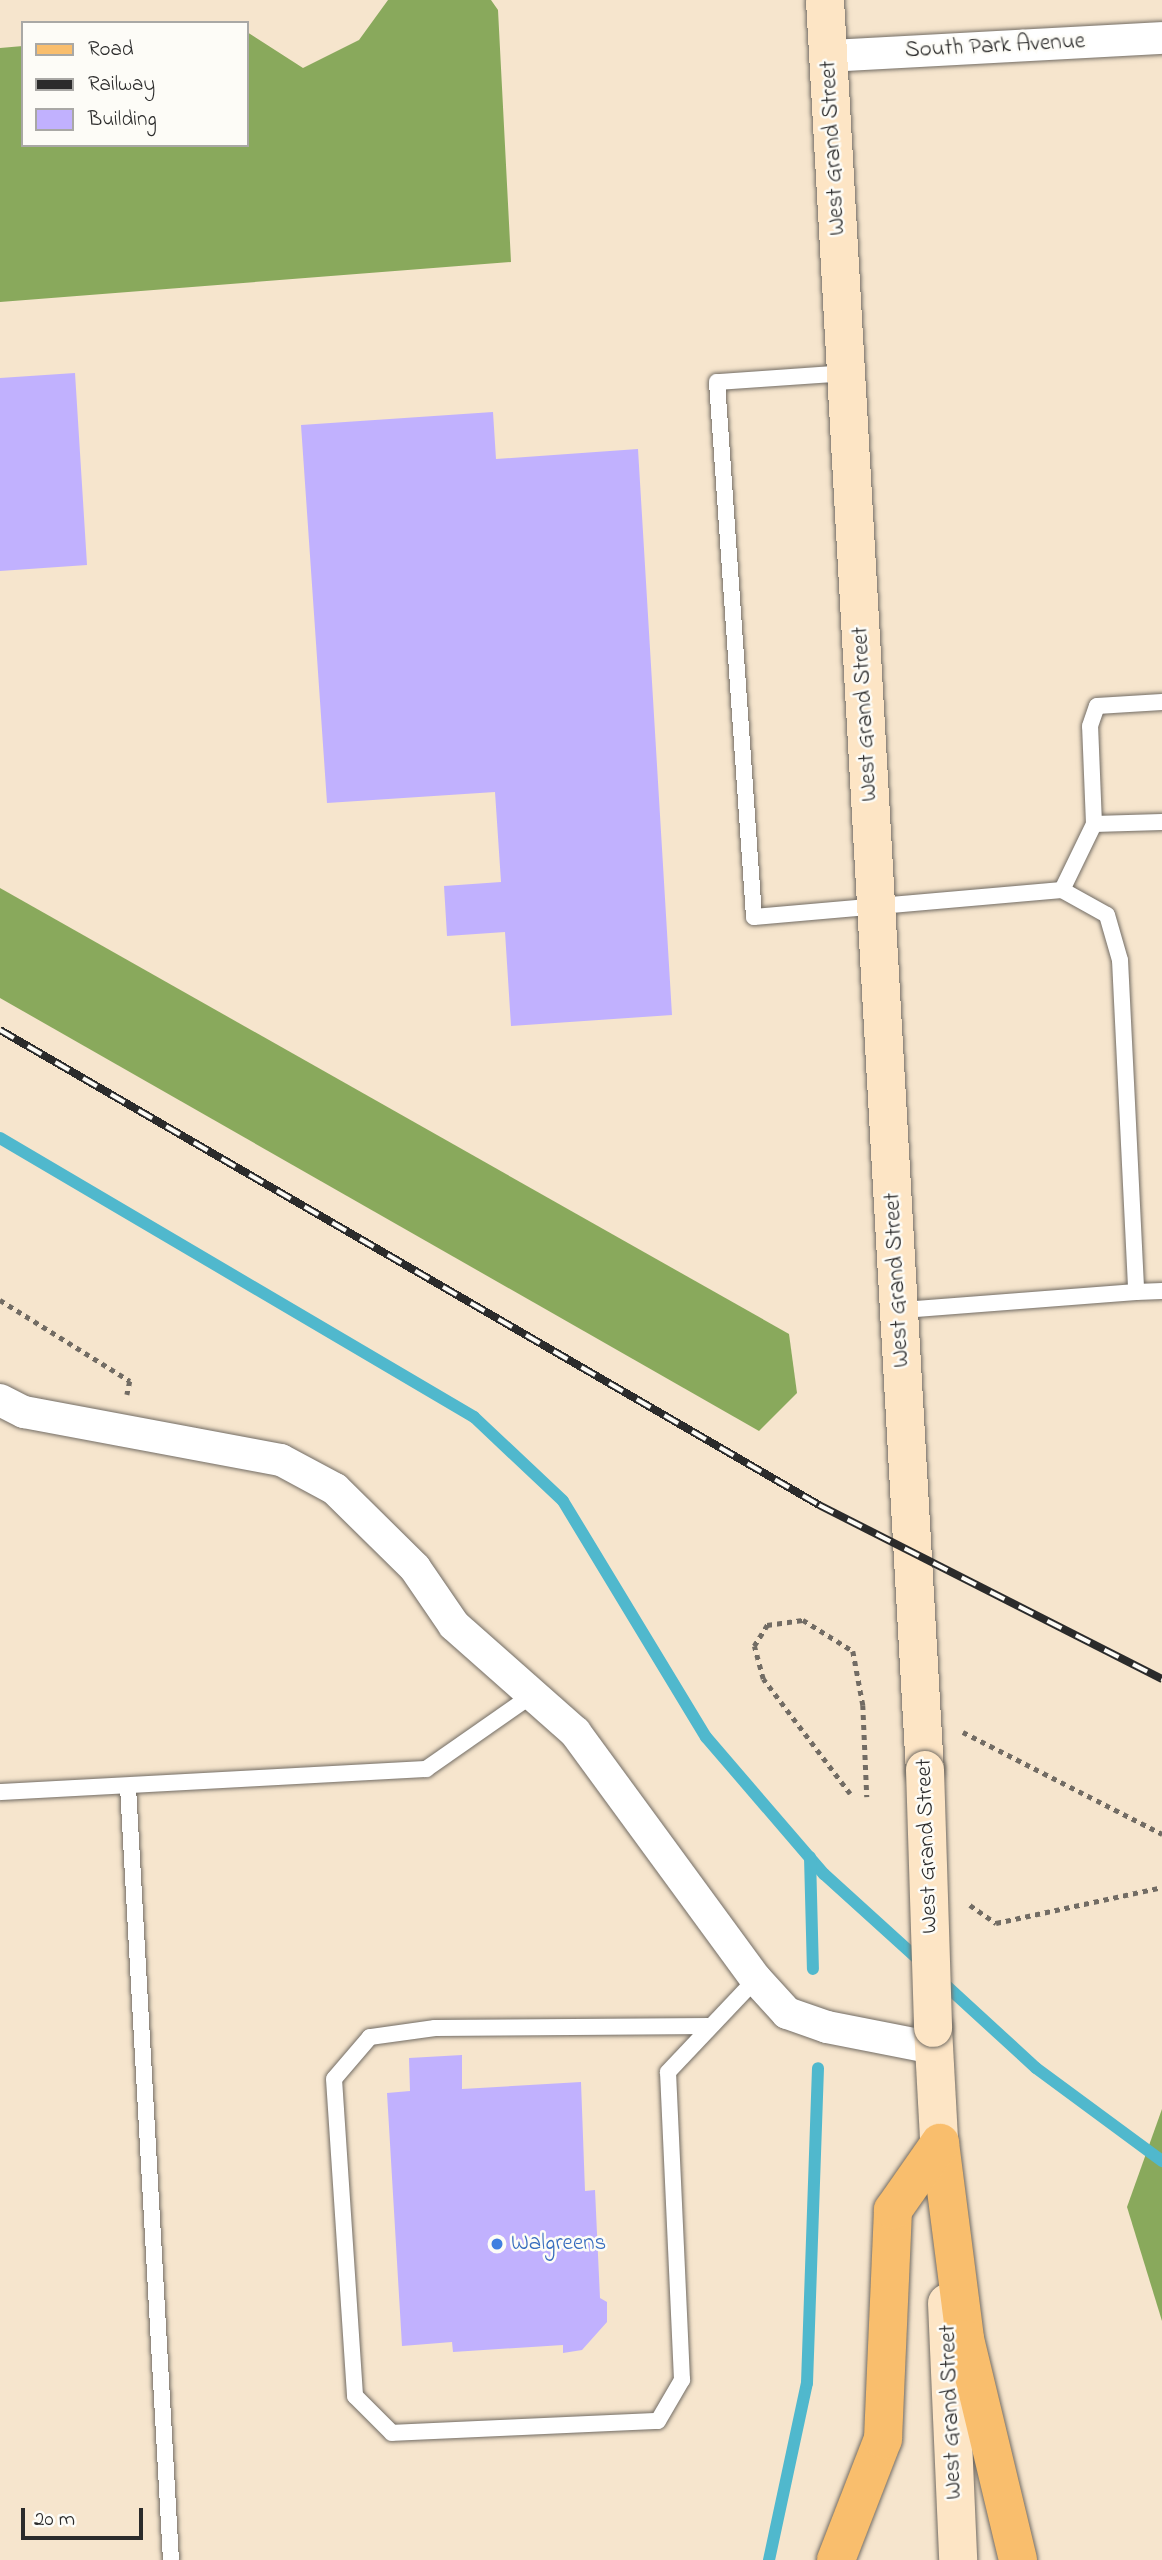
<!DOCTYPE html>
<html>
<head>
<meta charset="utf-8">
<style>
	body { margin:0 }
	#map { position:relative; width:1162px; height:2560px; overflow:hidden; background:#f6e5cd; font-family:"Indie Flower",sans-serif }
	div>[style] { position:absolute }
	.forest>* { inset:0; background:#89a95c }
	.stream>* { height:12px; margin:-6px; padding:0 6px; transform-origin:6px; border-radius:6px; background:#50b8cd }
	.building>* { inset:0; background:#c1b1fe }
	.path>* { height:4.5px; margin-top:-2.25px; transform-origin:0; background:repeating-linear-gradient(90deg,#726c64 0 5px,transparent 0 10px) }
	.roads { filter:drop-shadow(0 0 2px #726c64) drop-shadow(0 0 2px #726c64) }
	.service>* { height:16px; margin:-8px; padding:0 8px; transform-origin:8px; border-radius:8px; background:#fff }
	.minor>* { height:32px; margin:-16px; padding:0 16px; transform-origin:16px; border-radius:16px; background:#fff }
	.secondary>* { height:38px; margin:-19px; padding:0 19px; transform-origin:19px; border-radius:19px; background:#fde5c5 }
	.primary>* { height:38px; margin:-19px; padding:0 19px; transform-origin:19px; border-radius:19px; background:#f9be6d }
	.rail>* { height:8px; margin-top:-4px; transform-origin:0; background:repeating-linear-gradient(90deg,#fdfcf7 0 16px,#2b2b2b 0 32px); box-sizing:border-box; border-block:2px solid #2b2b2b }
	.bridges { filter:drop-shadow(0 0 2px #726c64) drop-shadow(0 0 2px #726c64) }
	.secondary-bridge>* { height:38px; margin:-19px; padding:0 19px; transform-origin:19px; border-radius:19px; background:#fde5c5 }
	.dots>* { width:19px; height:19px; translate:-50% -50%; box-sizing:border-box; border:4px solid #fdfcf7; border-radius:50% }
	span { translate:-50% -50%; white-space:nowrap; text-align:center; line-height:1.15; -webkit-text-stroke:5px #fdfcf7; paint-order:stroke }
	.street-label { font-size:23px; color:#2b2b2b }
	.shop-label { font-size:23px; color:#366cbe }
	.left { translate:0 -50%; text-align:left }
	.legend { position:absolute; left:21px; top:21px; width:228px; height:126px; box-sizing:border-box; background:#fdfcf7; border:2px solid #a9a8a5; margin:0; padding:9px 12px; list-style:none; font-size:21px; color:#2b2b2b }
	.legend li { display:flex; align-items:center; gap:14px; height:35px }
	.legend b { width:35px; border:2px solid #a9a8a5 }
	.scale { position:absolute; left:21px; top:2508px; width:122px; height:32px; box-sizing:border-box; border:4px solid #2b2b2b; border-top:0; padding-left:9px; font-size:21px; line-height:24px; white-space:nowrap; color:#2b2b2b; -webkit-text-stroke:5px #fdfcf7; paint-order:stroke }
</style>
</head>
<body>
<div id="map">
	<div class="forest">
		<i style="clip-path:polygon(388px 0,491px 0,498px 10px,511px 262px,0 302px,0 48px,23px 46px,23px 145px,247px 145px,247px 32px,303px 68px,359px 40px)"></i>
		<i style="clip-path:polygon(0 888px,789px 1334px,797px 1393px,759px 1431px,0 998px)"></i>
		<i style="clip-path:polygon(1162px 2109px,1162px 2321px,1127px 2207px)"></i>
	</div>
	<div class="stream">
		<i style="left:0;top:1138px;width:550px;rotate:30.48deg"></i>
		<i style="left:474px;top:1417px;width:122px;rotate:43.3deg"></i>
		<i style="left:563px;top:1501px;width:276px;rotate:58.8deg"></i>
		<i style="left:706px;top:1737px;width:181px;rotate:49.3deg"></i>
		<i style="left:824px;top:1874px;width:132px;rotate:42.2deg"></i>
		<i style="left:810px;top:1857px;width:112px;rotate:88.5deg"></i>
		<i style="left:940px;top:1980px;width:130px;rotate:42.5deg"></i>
		<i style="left:1036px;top:2068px;width:157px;rotate:36.4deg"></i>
		<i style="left:769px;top:2560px;width:181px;rotate:-77.9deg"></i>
		<i style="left:807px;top:2383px;width:315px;rotate:-88deg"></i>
	</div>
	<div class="building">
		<i style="clip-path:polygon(75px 373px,87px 565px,0 571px,0 378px)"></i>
		<i style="clip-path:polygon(493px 412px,496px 459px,638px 449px,672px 1015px,511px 1026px,505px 932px,447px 936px,444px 886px,501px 882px,495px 792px,327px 803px,301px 425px)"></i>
		<i style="clip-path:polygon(462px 2055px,462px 2089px,581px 2082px,585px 2191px,595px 2190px,600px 2298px,607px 2302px,607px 2322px,582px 2350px,563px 2353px,563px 2345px,453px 2352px,452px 2342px,402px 2346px,387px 2093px,410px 2091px,409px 2058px)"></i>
	</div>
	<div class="path">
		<i style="left:0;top:1300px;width:153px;rotate:31.9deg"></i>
		<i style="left:130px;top:1381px;width:14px;rotate:102deg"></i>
		<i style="left:963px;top:1732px;width:224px;rotate:27.1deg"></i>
		<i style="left:850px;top:1794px;width:144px;rotate:-127.1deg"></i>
		<i style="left:763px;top:1679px;width:34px;rotate:-105deg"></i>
		<i style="left:754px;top:1646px;width:25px;rotate:-58deg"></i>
		<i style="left:767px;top:1625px;width:36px;rotate:-8deg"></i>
		<i style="left:803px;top:1620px;width:59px;rotate:31.8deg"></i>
		<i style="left:853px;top:1651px;width:55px;rotate:79.5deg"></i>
		<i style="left:863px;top:1705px;width:92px;rotate:87.5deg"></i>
		<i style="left:970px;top:1905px;width:32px;rotate:35deg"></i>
		<i style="left:996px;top:1923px;width:170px;rotate:-12.2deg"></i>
	</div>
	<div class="roads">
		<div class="service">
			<i style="left:847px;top:373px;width:130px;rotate:176deg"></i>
			<i style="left:717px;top:382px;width:536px;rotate:86.04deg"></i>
			<i style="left:754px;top:917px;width:309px;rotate:-5deg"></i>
			<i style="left:1062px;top:890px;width:51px;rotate:29.1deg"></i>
			<i style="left:1107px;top:915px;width:47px;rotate:73.9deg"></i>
			<i style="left:1120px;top:960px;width:332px;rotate:87.2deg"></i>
			<i style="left:1136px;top:1292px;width:237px;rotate:175.6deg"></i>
			<i style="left:1094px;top:824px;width:68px;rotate:-1.7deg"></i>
			<i style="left:1062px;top:890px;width:73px;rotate:-64.1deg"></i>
			<i style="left:1094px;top:824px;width:98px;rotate:-92.3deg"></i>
			<i style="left:1090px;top:726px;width:21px;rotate:-71deg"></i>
			<i style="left:1097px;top:706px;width:65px;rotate:-3.5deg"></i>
			<i style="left:1136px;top:1292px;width:26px;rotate:-2deg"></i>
			<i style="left:128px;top:1787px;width:774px;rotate:86.82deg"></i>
			<i style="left:0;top:1792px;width:427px;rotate:-3.1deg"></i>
			<i style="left:426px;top:1769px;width:129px;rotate:-34.9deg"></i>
			<i style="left:710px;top:2026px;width:275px;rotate:179.6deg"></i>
			<i style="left:435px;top:2028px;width:66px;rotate:172.1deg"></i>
			<i style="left:370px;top:2037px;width:55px;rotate:130.6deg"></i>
			<i style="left:334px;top:2079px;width:318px;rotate:86.2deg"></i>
			<i style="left:355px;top:2396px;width:52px;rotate:45deg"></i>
			<i style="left:392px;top:2433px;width:266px;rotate:-2.6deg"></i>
			<i style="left:658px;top:2421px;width:48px;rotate:-59.7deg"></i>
			<i style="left:682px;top:2380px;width:308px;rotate:-92.6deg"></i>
			<i style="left:668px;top:2072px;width:128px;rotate:-46.6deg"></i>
		</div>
		<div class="minor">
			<i style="left:829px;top:56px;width:333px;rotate:-3.1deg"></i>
			<i style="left:0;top:1400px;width:27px;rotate:27deg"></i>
			<i style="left:24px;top:1412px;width:261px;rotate:10.6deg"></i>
			<i style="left:281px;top:1460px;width:61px;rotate:28.2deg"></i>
			<i style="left:335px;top:1489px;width:112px;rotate:44.6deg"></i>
			<i style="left:415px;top:1568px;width:69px;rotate:55.6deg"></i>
			<i style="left:454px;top:1625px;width:162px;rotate:41.5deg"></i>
			<i style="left:575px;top:1732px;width:306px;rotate:53.8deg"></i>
			<i style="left:756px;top:1979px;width:46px;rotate:47.6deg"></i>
			<i style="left:787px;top:2013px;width:42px;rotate:19.3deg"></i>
			<i style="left:827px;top:2027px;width:109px;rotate:11.1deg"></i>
		</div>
		<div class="secondary">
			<i style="left:825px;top:0;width:1773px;rotate:86.77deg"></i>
			<i style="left:933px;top:2028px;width:148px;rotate:86.9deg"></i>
			<i style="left:947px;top:2303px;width:257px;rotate:87.5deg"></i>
		</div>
		<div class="primary">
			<i style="left:940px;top:2143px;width:198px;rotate:82.7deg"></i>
			<i style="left:965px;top:2339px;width:227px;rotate:76.5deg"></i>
			<i style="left:836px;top:2560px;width:130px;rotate:-68.8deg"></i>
			<i style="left:883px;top:2439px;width:229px;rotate:-87.5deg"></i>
			<i style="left:893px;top:2210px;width:82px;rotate:-55deg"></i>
		</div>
	</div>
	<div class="rail">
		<i style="left:0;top:1030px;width:947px;rotate:30.11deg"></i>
		<i style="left:819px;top:1505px;width:385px;rotate:26.9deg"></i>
	</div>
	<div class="bridges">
		<div class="secondary-bridge">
			<i style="left:925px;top:1770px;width:258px;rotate:88.2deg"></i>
		</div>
	</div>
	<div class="dots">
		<i style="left:497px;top:2244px;background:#3f7fe0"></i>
	</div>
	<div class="street-label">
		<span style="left:995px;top:47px;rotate:-3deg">South Park Avenue</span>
		<span style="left:834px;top:148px;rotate:-93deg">West Grand Street</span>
		<span style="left:866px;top:714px;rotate:-93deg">West Grand Street</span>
		<span style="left:898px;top:1280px;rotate:-93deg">West Grand Street</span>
		<span style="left:928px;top:1846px;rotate:-92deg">West Grand Street</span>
		<span style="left:952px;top:2412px;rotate:-92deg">West Grand Street</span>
	</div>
	<div class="shop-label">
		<span class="left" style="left:511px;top:2244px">Walgreens</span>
	</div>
	<ul class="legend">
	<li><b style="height:9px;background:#f9be6d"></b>Road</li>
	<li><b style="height:9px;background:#2b2b2b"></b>Railway</li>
	<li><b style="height:19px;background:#c1b1fe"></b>Building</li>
	</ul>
	<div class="scale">20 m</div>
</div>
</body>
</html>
